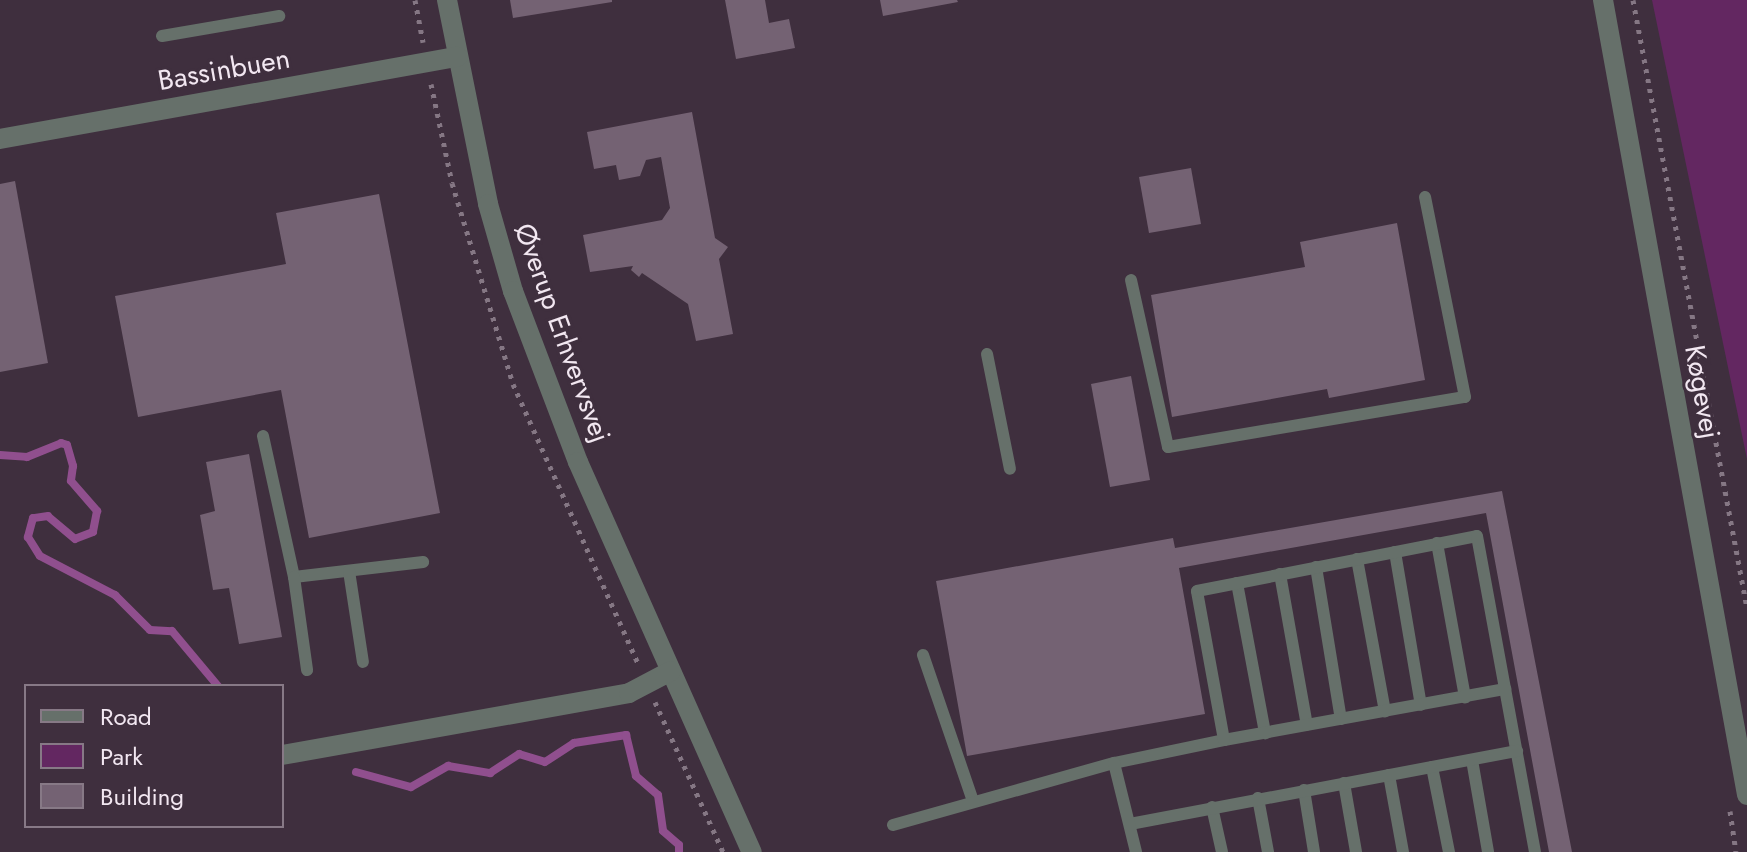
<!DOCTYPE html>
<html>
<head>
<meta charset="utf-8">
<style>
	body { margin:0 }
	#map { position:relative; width:1747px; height:852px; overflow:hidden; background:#3f2f3e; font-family:Jost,sans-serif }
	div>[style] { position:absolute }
	.green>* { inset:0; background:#632761 }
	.stream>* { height:8px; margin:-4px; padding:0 4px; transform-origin:4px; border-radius:4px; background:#904f8e }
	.building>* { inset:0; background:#746273 }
	.path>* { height:5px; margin-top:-2.5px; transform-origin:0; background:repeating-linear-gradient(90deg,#857784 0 4px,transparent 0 10px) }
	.service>* { height:12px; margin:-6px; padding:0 6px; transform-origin:6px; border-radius:6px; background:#66706a }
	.minor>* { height:20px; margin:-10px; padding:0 10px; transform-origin:10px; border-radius:10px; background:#66706a }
	.tertiary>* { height:20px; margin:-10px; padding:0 10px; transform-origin:10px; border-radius:10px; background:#66706a }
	span { translate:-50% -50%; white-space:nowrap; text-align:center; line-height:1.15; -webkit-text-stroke:6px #3f2f3e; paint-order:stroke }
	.street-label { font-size:28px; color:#f2e7f1 }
	.legend { position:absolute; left:24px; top:684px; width:260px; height:144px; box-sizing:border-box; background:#3f2f3e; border:2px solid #877986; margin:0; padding:10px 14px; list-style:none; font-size:24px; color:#f2e7f1 }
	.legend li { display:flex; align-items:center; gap:16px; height:40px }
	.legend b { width:40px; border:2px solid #877986 }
</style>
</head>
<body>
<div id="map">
	<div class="green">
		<i style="clip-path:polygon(1652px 0,1747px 0,1747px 459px)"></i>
	</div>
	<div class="stream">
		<i style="left:0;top:455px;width:27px;rotate:4deg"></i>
		<i style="left:27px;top:457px;width:37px;rotate:-22deg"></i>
		<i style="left:61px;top:443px;width:6px;rotate:18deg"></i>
		<i style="left:67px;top:445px;width:22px;rotate:74deg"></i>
		<i style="left:73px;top:466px;width:15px;rotate:98deg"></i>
		<i style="left:71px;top:481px;width:40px;rotate:49deg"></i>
		<i style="left:97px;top:511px;width:21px;rotate:101deg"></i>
		<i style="left:93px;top:532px;width:19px;rotate:159deg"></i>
		<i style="left:75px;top:539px;width:35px;rotate:-140deg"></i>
		<i style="left:48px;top:516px;width:15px;rotate:172deg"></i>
		<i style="left:33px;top:518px;width:20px;rotate:105deg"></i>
		<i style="left:28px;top:537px;width:22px;rotate:58deg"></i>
		<i style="left:40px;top:556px;width:85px;rotate:27.5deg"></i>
		<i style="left:115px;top:595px;width:49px;rotate:45deg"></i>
		<i style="left:150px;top:630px;width:22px;rotate:3deg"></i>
		<i style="left:172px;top:631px;width:72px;rotate:50.1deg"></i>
		<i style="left:356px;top:772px;width:57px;rotate:15.3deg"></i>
		<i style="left:411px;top:787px;width:43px;rotate:-29.6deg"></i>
		<i style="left:448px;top:766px;width:43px;rotate:9.5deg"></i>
		<i style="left:490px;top:773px;width:35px;rotate:-33deg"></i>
		<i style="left:519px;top:754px;width:27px;rotate:17deg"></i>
		<i style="left:545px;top:762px;width:35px;rotate:-33deg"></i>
		<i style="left:574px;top:743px;width:53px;rotate:-8.7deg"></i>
		<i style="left:626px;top:735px;width:42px;rotate:76.3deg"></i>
		<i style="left:636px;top:776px;width:29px;rotate:41deg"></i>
		<i style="left:658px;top:795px;width:36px;rotate:82deg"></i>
		<i style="left:663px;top:831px;width:21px;rotate:41deg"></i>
		<i style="left:679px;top:845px;width:7px;rotate:90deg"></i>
	</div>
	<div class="building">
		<i style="clip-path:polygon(510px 0,612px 0,612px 2px,513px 18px)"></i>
		<i style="clip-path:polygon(725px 0,765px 0,769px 23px,789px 19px,795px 48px,736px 59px)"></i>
		<i style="clip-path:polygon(880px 0,957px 0,958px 2px,883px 16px)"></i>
		<i style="clip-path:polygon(692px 112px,715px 238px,728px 247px,719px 259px,733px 334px,696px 341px,688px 304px,642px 273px,639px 277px,631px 270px,633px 266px,590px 272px,583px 235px,662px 220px,670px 208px,661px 157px,646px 160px,640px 176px,619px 180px,616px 165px,594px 169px,587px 132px)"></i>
		<i style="clip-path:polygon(1191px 168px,1201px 224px,1149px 233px,1139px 177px)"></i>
		<i style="clip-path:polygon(15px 181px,48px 363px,0 372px,0 184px)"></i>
		<i style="clip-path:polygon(379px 194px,440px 513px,309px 538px,281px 390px,138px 417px,115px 296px,286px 264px,276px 213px)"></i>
		<i style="clip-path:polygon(1397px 223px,1425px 380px,1329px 398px,1327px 389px,1172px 417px,1151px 295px,1305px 267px,1300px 242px)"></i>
		<i style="clip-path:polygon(1131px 376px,1150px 480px,1110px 487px,1091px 384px)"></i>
		<i style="clip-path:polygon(249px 454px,282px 637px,239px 644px,229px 588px,213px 590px,200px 515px,215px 511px,206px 462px)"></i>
		<i style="clip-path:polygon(1502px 491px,1572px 852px,1549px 852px,1486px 513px,1179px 568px,1205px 714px,967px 756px,936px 581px,1173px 538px,1175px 548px)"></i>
	</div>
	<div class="path">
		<i style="left:415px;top:0;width:43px;rotate:79.2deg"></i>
		<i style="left:1633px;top:0;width:619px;rotate:79.38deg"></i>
		<i style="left:431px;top:84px;width:101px;rotate:78deg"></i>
		<i style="left:452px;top:183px;width:210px;rotate:73.1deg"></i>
		<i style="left:513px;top:384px;width:306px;rotate:65.9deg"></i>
		<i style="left:655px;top:702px;width:165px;rotate:65.6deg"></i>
		<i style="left:1730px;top:811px;width:41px;rotate:81.7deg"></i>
	</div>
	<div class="service">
		<i style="left:162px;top:36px;width:119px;rotate:-9.7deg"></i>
		<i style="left:1131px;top:280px;width:171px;rotate:77.5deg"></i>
		<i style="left:1168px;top:447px;width:301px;rotate:-9.6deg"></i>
		<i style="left:1465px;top:397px;width:204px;rotate:-101.3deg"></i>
		<i style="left:987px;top:354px;width:117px;rotate:78.7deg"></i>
		<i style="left:263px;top:436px;width:144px;rotate:77.6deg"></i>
		<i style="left:294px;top:577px;width:130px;rotate:-6.6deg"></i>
		<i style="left:1437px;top:543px;width:157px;rotate:79.7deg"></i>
		<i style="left:1395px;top:552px;width:155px;rotate:80.4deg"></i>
		<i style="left:1357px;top:559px;width:155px;rotate:79.6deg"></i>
		<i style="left:1316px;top:567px;width:154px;rotate:80.7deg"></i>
		<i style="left:349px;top:571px;width:92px;rotate:81.3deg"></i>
		<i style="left:1280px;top:574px;width:153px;rotate:79.9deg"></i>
		<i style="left:294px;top:577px;width:94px;rotate:82deg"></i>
		<i style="left:1237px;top:583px;width:153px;rotate:79.4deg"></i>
		<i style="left:923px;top:655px;width:154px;rotate:71.1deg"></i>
		<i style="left:1224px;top:740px;width:286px;rotate:-10.3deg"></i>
		<i style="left:1472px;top:760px;width:93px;rotate:80.1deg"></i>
		<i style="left:1114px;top:763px;width:112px;rotate:-11.8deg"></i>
		<i style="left:1224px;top:740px;width:151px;rotate:-100.3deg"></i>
		<i style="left:1197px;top:591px;width:285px;rotate:-11.1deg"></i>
		<i style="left:1477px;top:536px;width:321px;rotate:79.6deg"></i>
		<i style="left:1432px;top:767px;width:87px;rotate:78.7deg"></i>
		<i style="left:1389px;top:775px;width:78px;rotate:79.7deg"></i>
		<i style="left:1344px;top:783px;width:70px;rotate:80.1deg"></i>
		<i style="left:1304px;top:790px;width:63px;rotate:80.8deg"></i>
		<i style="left:1258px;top:798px;width:55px;rotate:79.5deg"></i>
		<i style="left:1212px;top:807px;width:46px;rotate:77.5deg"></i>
		<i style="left:1130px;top:824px;width:394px;rotate:-10.7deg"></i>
		<i style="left:893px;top:825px;width:230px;rotate:-15.7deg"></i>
		<i style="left:1114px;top:763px;width:92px;rotate:76.1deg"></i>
	</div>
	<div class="minor">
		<i style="left:447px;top:0;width:208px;rotate:78.6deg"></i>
		<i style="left:488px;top:204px;width:91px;rotate:74deg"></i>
		<i style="left:513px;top:291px;width:183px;rotate:69.2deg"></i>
		<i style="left:578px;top:462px;width:427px;rotate:66deg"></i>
		<i style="left:0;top:139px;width:465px;rotate:-10.2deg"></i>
		<i style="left:282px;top:755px;width:352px;rotate:-10.1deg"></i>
		<i style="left:629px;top:693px;width:47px;rotate:-27.6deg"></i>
	</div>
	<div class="tertiary">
		<i style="left:1603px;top:0;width:808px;rotate:79.73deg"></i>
	</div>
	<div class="street-label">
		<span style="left:224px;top:70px;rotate:-10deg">Bassinbuen</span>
		<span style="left:562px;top:333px;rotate:70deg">Øverup Erhvervsvej</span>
		<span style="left:1702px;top:392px;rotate:80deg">Køgevej</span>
	</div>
	<ul class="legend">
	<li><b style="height:10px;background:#66706a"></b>Road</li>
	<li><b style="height:22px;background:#632761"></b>Park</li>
	<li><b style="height:22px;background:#746273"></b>Building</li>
	</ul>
</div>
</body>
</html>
